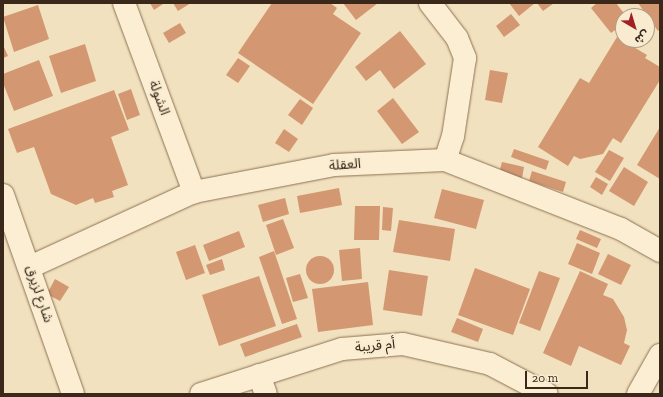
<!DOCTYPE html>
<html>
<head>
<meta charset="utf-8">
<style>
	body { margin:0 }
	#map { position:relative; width:663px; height:397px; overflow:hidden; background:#f2e1be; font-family:"Zilla Slab","Noto Sans Arabic",serif }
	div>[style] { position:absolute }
	.building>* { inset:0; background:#d39771 }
	.round { border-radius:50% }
	.roads { filter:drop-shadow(0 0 1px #8c7155) drop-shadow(0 0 1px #8c7155) }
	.street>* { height:22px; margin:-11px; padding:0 11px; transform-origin:11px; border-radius:11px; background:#fceed2 }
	span { translate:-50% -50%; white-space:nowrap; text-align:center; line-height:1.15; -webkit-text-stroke:4px #f8ebcf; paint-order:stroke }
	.street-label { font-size:14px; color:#3a291b }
	.frame { position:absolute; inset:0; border:4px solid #3a291b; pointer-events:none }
	.north { position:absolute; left:615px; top:8px; width:40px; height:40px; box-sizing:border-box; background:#f8ebcf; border:1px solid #ac9d87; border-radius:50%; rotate:142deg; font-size:11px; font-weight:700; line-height:16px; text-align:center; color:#3a291b }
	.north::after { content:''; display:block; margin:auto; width:14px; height:18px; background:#a02025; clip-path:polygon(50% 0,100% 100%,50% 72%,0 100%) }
	.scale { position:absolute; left:525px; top:371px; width:63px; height:18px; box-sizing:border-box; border:2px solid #3a291b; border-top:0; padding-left:5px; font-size:12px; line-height:14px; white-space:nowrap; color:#3a291b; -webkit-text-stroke:3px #f8ebcf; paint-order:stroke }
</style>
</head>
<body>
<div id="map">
	<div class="building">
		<i style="clip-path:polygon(150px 3px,163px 3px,163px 4px,154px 10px)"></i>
		<i style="clip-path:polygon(173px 3px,191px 3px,178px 11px)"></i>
		<i style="clip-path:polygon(272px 3px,330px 3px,337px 8px,333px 14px,361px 33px,313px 104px,238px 53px)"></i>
		<i style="clip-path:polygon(343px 3px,378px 3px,356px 20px)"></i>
		<i style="clip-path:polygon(509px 3px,535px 3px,519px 16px)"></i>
		<i style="clip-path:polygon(537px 3px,554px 3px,543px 11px)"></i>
		<i style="clip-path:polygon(597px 3px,616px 3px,626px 16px,623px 16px,623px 24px,611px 33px,591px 8px)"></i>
		<i style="clip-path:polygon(638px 3px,660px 3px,660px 29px,658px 31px)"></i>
		<i style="clip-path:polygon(38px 5px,49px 39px,14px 52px,3px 17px)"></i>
		<i style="clip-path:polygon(511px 14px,520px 25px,504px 37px,496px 26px)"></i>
		<i style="clip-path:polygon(180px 23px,186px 33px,169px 43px,163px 33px)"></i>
		<i style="clip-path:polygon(400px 31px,426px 64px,394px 89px,380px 70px,366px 81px,355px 67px)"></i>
		<i style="clip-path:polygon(617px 37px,647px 55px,645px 58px,660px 67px,660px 80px,621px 143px,613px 138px,603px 154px,580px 159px,574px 156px,568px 166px,538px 147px,580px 78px,589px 83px)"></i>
		<i style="clip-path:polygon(85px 44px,96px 81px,61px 93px,49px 56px)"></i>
		<i style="clip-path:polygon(3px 45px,8px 56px,3px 58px)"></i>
		<i style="clip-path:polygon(238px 58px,250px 66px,238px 83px,226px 75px)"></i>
		<i style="clip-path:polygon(39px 60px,53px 96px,14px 111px,3px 83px,3px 74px)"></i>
		<i style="clip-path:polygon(490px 70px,508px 73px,502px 103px,485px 100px)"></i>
		<i style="clip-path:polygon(131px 89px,140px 115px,127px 120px,118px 94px)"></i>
		<i style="clip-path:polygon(114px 90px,129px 130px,111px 137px,128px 185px,112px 191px,114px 197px,95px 203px,93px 198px,76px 205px,51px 194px,34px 147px,17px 153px,8px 129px)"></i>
		<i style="clip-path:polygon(393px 98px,419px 132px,402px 144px,377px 111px)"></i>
		<i style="clip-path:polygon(300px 99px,313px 108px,302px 125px,288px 115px)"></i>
		<i style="clip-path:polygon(660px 127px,660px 179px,637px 165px)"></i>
		<i style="clip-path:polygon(284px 129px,298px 139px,289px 152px,275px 143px)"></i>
		<i style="clip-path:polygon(514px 149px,549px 161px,546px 170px,511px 157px)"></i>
		<i style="clip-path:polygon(609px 150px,624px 158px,610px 181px,595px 172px)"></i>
		<i style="clip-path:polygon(502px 162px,524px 167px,522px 178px,499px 173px)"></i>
		<i style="clip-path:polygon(624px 167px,648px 182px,634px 206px,609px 191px)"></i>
		<i style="clip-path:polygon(532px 171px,566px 182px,563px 192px,529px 181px)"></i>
		<i style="clip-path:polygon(596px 177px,608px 184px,602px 195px,590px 187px)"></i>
		<i style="clip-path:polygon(339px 188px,342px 205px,300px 213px,297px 196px)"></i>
		<i style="clip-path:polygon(442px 189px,484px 200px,476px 229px,434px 218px)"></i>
		<i style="clip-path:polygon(285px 198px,289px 214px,263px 222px,258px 205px)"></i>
		<i style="clip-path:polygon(355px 206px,380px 206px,379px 240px,354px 240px)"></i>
		<i style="clip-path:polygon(383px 207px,393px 208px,391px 231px,382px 230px)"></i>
		<i style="clip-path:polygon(283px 219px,294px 248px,276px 255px,266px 225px)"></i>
		<i style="clip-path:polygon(399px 220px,455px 229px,450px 261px,393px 252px)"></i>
		<i style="clip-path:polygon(580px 230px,601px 239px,597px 248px,576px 239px)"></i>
		<i style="clip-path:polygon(239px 231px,245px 247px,209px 261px,203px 245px)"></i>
		<i style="clip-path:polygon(577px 243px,600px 253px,592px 274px,568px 264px)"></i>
		<i style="clip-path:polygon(195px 245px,205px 273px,186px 280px,176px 252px)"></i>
		<i style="clip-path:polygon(360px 248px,362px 279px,342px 281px,339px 250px)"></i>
		<i style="clip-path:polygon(274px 251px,297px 319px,282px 324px,259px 257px)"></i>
		<i style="clip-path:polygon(608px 254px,631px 265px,621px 285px,598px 274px)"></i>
		<i class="round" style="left:306px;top:256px;width:28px;height:28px"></i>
		<i style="clip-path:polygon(222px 259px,225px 270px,210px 275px,206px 265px)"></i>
		<i style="clip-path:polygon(475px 268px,530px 289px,513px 335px,458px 315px)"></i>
		<i style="clip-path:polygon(389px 270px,428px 276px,422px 316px,383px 310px)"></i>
		<i style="clip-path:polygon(539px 271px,560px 278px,540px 331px,519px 323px)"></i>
		<i style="clip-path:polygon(580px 271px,608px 284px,603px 295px,613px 299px,624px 317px,627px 330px,624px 343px,630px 346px,621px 365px,579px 346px,571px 366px,543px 353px)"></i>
		<i style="clip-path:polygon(300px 274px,308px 298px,293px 302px,286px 278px)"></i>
		<i style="clip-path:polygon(259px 276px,276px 326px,219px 346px,202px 295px)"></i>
		<i style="clip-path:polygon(55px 279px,69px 287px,60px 301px,47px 294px)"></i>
		<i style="clip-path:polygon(368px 282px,373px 325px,318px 332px,312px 289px)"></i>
		<i style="clip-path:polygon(457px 318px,483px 329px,478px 342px,451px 332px)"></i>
		<i style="clip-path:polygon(297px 324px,302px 337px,245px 357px,240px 344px)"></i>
	</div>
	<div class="roads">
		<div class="street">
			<i style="left:124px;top:3px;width:202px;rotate:69.7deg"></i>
			<i style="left:430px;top:3px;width:44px;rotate:52.4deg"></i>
			<i style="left:457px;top:38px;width:22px;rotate:68deg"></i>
			<i style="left:465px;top:58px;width:79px;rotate:98.7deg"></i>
			<i style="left:453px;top:136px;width:25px;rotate:108deg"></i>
			<i style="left:3px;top:195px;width:211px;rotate:70.6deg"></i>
			<i style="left:30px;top:267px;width:180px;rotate:-24.6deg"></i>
			<i style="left:194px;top:192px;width:143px;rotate:-10.9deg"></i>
			<i style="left:334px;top:165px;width:111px;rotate:-2.6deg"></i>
			<i style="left:445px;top:160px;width:189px;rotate:21.4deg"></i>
			<i style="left:621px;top:229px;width:45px;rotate:29.4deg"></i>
			<i style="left:259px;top:375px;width:20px;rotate:70deg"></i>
			<i style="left:201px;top:394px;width:148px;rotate:-17.7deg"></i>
			<i style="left:342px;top:349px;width:61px;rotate:-4.7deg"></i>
			<i style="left:403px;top:344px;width:89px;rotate:12.9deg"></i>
			<i style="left:490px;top:364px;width:64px;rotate:27.8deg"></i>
			<i style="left:638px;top:394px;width:45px;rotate:-60.6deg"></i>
		</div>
	</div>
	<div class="street-label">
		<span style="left:159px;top:98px;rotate:70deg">الشولة</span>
		<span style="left:345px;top:165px;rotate:-4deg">العقلة</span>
		<span style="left:39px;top:294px;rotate:71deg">شارع لزيرق</span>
		<span style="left:375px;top:346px;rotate:-5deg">أم قريبة</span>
	</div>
	<div class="frame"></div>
	<div class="north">ش</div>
	<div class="scale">20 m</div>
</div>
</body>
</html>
